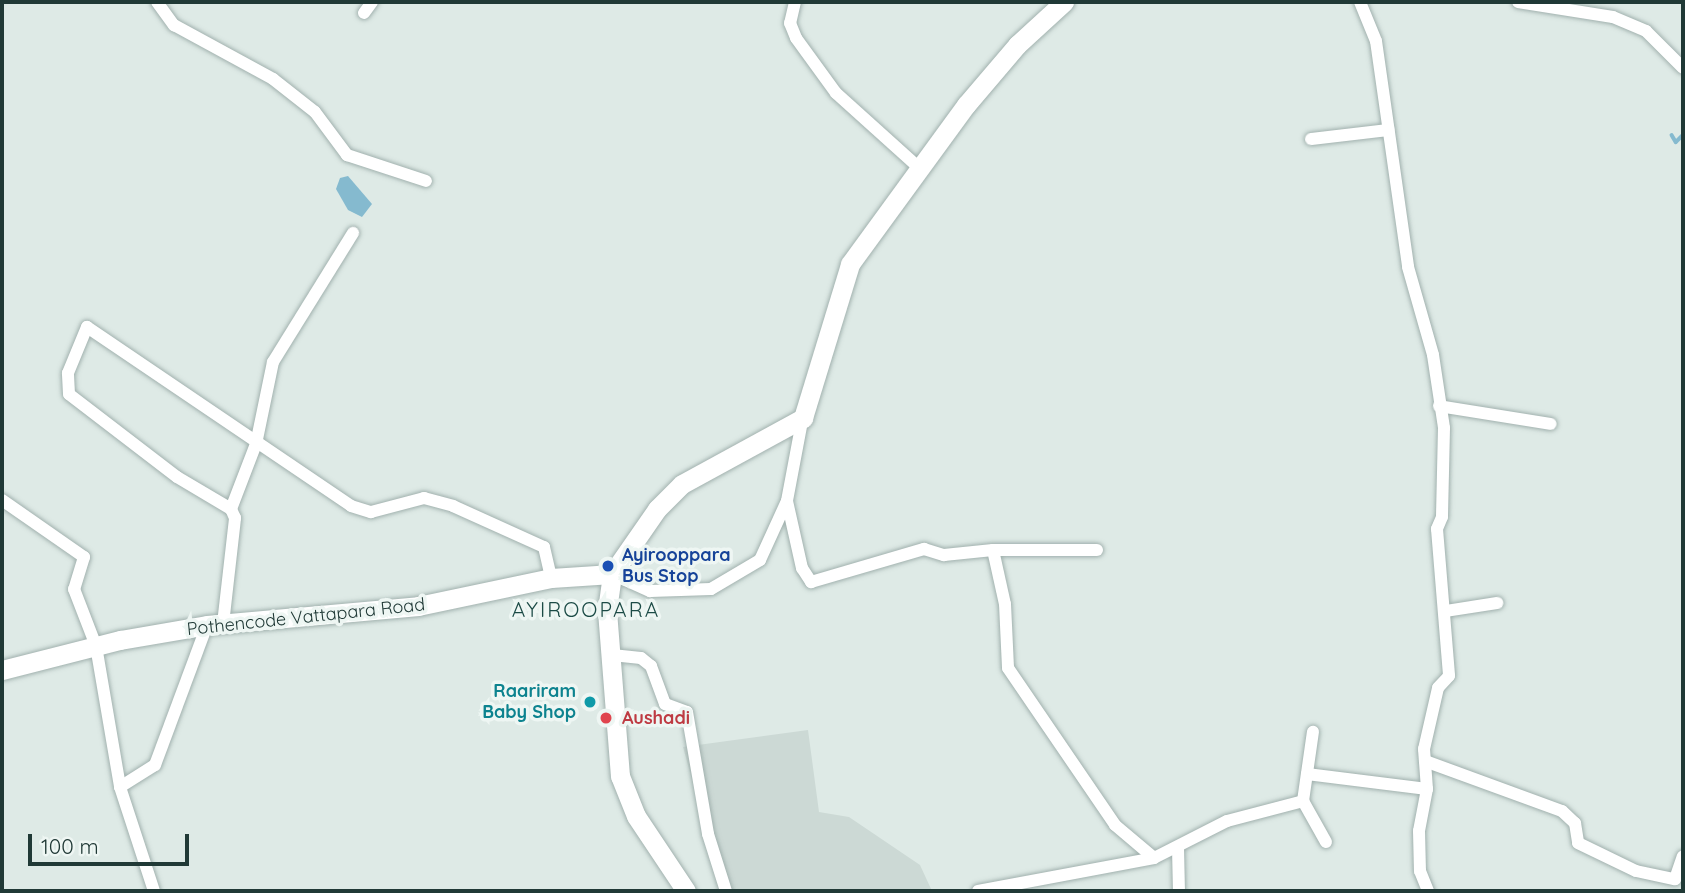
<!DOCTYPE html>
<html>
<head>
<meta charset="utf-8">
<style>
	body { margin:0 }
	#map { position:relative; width:1685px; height:893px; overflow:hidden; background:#deeae6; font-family:Quicksand,sans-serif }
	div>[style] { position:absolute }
	.built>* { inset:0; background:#ccd9d5 }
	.water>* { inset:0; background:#85bacf }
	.stream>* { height:3.5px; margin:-1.75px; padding:0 1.75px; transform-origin:1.75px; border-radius:1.75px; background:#85bacf }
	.roads { filter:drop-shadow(0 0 2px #a1b1ae) drop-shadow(0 0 2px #a1b1ae) }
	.street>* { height:12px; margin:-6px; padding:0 6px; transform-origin:6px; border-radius:6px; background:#fff }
	.secondary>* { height:19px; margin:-9.5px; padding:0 9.5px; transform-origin:9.5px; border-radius:9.5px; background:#fff }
	.dots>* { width:19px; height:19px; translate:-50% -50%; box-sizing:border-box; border:4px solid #eef6f3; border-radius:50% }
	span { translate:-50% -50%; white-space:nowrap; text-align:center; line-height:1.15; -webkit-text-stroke:7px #eef6f3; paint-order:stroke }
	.transit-label { font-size:18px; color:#164399; font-weight:700 }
	.left { translate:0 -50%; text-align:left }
	.street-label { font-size:18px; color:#203936 }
	.culture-label { font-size:18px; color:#0d838f; font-weight:700 }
	.right { translate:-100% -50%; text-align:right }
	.health-label { font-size:18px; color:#be3a42; font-weight:700 }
	.quarter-label { font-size:21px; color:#1c4b46; letter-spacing:2px }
	.frame { position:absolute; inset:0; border:4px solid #203936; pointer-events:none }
	.scale { position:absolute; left:28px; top:834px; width:161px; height:32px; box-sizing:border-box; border:4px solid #203936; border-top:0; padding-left:9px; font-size:21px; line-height:24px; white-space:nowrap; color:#203936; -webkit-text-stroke:5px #eef6f3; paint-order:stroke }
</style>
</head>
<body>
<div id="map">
	<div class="built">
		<i style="clip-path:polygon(808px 730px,819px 812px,849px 817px,920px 865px,932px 891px,723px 891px,683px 747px)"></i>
	</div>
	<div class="water">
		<i style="clip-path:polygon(348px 176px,372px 204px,362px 217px,348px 210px,336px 189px,340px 178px)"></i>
	</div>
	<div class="stream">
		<i style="left:1672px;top:135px;width:8px;rotate:60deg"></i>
		<i style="left:1676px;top:142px;width:10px;rotate:-45deg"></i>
	</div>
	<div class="roads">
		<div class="street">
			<i style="left:157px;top:2px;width:29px;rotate:54deg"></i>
			<i style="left:174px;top:25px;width:113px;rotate:28.6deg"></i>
			<i style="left:273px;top:79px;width:53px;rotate:38.2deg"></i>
			<i style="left:315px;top:112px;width:54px;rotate:53.3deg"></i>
			<i style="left:347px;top:155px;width:83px;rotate:18.2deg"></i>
			<i style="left:795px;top:2px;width:22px;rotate:103deg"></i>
			<i style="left:790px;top:23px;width:16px;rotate:68deg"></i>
			<i style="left:796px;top:38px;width:68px;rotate:54deg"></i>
			<i style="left:836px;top:93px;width:109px;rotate:42deg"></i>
			<i style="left:1360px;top:2px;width:42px;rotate:67.7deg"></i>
			<i style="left:1376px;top:41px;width:228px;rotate:81.9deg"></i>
			<i style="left:1408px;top:267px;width:91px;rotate:74.1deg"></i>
			<i style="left:1433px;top:355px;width:74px;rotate:81.4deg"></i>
			<i style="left:1444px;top:428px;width:89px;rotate:91.3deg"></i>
			<i style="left:1442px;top:517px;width:13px;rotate:113deg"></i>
			<i style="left:1437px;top:529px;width:147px;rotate:85.3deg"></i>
			<i style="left:1449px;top:676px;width:16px;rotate:133deg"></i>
			<i style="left:1438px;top:688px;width:63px;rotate:102.9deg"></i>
			<i style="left:1424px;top:749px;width:40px;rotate:85.7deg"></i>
			<i style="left:1518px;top:2px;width:96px;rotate:9deg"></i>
			<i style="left:1613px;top:17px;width:36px;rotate:23deg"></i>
			<i style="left:1646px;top:31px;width:52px;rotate:45deg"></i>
			<i style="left:364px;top:13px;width:14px;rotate:-54deg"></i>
			<i style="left:1311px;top:139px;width:78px;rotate:-6.7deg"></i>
			<i style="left:1439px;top:406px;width:113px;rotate:9.1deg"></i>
			<i style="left:803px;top:416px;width:86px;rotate:100.7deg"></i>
			<i style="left:787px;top:501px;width:69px;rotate:77.4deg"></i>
			<i style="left:802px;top:568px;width:17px;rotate:57deg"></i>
			<i style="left:811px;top:582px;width:118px;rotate:-16.3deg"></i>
			<i style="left:924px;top:549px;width:21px;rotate:17deg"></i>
			<i style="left:944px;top:555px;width:49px;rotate:-5.8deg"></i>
			<i style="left:2px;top:500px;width:100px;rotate:34.8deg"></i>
			<i style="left:84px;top:557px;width:34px;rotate:107deg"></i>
			<i style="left:74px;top:589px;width:61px;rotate:68.9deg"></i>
			<i style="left:96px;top:646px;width:143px;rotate:80.3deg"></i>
			<i style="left:120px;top:787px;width:109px;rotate:71.9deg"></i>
			<i style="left:231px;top:509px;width:70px;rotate:-69deg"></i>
			<i style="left:256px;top:444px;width:84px;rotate:-78.3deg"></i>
			<i style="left:273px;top:362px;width:152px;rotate:-58.2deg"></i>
			<i style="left:1097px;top:550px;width:104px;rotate:180deg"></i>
			<i style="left:993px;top:550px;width:55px;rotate:77.5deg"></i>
			<i style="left:1005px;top:604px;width:64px;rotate:87.3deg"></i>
			<i style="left:1008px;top:668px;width:190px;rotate:55.7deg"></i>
			<i style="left:1115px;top:825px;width:51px;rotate:40.2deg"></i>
			<i style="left:612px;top:574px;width:42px;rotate:24.1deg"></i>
			<i style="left:650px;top:591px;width:61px;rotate:-1.9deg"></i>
			<i style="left:711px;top:589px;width:57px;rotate:-30.6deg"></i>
			<i style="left:760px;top:560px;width:63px;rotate:-65.5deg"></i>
			<i style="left:1446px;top:611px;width:52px;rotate:-8.9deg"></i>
			<i style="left:223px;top:624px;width:107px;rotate:-83.5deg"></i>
			<i style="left:235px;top:518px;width:10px;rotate:-114deg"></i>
			<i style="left:231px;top:509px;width:63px;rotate:-149.3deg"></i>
			<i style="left:177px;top:477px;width:136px;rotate:-142.5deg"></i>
			<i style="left:69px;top:394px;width:21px;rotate:-93deg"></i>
			<i style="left:68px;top:373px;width:50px;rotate:-67.6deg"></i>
			<i style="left:87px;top:327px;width:319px;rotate:34.1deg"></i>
			<i style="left:351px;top:506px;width:21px;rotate:17deg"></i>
			<i style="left:371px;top:512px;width:55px;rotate:-14.8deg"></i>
			<i style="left:424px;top:498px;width:30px;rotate:15deg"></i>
			<i style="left:453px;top:506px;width:100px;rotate:24.3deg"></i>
			<i style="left:544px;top:547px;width:32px;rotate:77deg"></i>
			<i style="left:612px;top:655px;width:29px;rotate:6deg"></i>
			<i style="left:641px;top:658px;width:13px;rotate:39deg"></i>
			<i style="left:651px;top:666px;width:40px;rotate:69.8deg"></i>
			<i style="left:665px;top:704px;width:23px;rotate:20deg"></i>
			<i style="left:687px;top:712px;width:124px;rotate:80.2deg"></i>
			<i style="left:708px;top:834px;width:60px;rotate:72.5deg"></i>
			<i style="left:1425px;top:761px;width:146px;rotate:20.1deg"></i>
			<i style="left:1562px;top:811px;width:18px;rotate:43deg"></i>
			<i style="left:1575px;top:823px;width:20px;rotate:81deg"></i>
			<i style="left:1578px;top:843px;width:64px;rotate:25.8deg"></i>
			<i style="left:1636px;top:871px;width:40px;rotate:12deg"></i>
			<i style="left:1675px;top:879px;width:24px;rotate:-71deg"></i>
			<i style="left:1307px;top:774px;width:121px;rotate:7.1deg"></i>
			<i style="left:1427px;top:789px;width:43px;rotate:100.8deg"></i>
			<i style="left:1419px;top:831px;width:40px;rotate:88.6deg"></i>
			<i style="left:1420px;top:871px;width:22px;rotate:68deg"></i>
			<i style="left:120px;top:787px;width:41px;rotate:-32.2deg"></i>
			<i style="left:155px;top:765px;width:149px;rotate:-69.6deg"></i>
			<i style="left:1303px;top:801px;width:70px;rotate:-81.8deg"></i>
			<i style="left:1178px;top:848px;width:43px;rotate:88.7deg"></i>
			<i style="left:978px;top:891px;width:179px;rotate:-10.6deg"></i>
			<i style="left:1154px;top:858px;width:82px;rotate:-26.9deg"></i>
			<i style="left:1227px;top:821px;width:79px;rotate:-14.7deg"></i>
			<i style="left:1303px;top:801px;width:47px;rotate:60.7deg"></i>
		</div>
		<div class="secondary">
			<i style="left:2px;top:670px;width:122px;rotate:-14.3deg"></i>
			<i style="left:120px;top:640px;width:88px;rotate:-9.8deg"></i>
			<i style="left:207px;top:625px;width:212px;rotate:-5.1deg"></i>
			<i style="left:418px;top:606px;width:136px;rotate:-11.9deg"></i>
			<i style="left:551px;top:578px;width:61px;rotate:-3.8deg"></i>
			<i style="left:686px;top:891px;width:90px;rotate:-123.7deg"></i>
			<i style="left:636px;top:816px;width:43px;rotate:-111.8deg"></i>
			<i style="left:620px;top:776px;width:167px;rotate:-94.5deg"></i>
			<i style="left:607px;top:610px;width:36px;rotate:-82deg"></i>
			<i style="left:612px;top:574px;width:79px;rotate:-55.3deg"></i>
			<i style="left:657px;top:509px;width:35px;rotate:-45deg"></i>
			<i style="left:682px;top:484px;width:138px;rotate:-28.6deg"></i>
			<i style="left:803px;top:418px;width:161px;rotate:-73deg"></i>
			<i style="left:850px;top:264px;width:197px;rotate:-53.9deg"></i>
			<i style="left:966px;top:105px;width:79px;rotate:-49.6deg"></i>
			<i style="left:1017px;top:45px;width:64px;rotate:-42.5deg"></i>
		</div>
	</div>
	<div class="dots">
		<i style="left:608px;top:566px;background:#1a4fb4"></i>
		<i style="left:590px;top:702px;background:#0f9aa8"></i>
		<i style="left:606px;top:718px;background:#e0444e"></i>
	</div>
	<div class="transit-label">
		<span class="left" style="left:622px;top:566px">Ayirooppara<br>Bus Stop</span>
	</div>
	<div class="street-label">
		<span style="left:306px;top:617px;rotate:-6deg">Pothencode Vattapara Road</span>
	</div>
	<div class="culture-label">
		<span class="right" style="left:576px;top:702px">Raariram<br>Baby Shop</span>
	</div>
	<div class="health-label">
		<span class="left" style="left:622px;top:718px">Aushadi</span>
	</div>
	<div class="quarter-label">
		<span style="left:586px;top:609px">AYIROOPARA</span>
	</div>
	<div class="frame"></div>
	<div class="scale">100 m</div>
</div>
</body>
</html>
